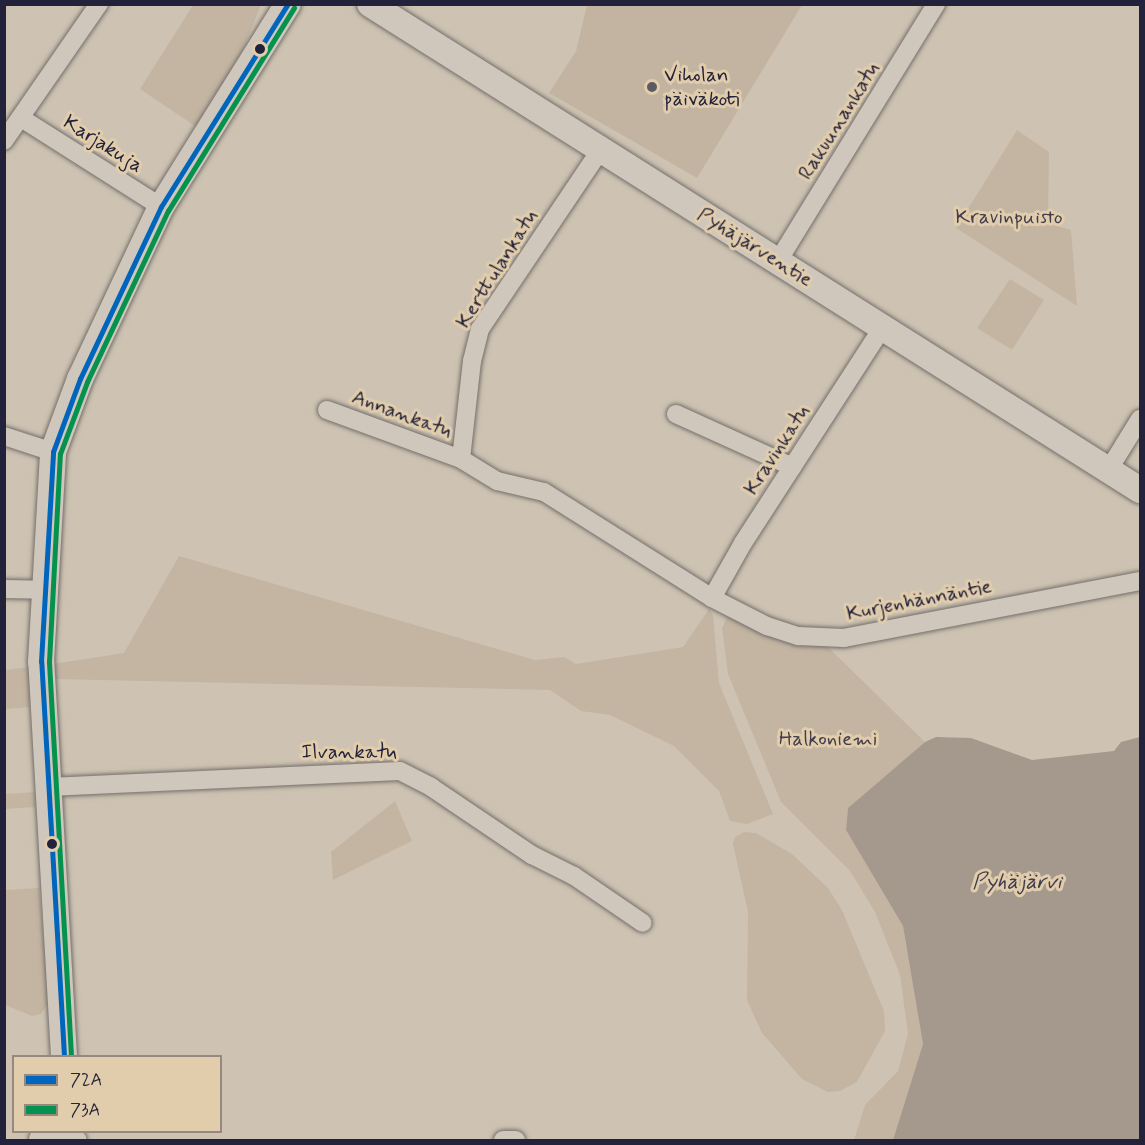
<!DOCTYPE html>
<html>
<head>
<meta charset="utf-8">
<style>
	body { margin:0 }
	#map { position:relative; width:1145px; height:1145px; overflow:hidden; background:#cec3b2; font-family:Mynerve,sans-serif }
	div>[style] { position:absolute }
	.built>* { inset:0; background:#c2b4a1 }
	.green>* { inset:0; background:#c4b5a2 }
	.water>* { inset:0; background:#a5988d }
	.roads { filter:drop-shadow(0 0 2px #746f6c) drop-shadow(0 0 2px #746f6c) }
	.street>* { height:18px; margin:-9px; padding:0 9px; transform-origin:9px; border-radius:9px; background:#cfc7bb }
	.secondary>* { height:26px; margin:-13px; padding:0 13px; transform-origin:13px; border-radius:13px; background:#cfc7bb }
	.bus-1>* { height:4.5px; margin:-2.25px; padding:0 2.25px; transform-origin:2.25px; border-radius:2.25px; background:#0065bd }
	.bus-2>* { height:4.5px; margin:-2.25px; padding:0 2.25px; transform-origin:2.25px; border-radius:2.25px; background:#05924e }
	.dots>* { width:16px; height:16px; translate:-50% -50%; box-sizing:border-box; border:3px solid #e1ccab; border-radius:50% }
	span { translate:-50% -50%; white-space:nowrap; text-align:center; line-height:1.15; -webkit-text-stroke:6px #e1ccab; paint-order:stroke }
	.poi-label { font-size:21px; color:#22223b }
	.left { translate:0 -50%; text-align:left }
	.street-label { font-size:21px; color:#22223b }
	.park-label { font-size:21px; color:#413d4d }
	.water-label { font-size:22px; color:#3e3b4c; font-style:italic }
	.frame { position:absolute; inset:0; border:6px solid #22223b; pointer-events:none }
	.legend { position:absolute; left:12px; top:1055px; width:210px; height:78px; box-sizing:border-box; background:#e1ccab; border:2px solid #95887e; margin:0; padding:8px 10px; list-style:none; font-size:18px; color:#22223b }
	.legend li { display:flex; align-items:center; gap:12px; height:30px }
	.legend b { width:30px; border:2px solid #95887e }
</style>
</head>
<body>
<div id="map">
	<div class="built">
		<i style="clip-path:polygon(587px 5px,587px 4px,802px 5px,697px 178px,549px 93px,576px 51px)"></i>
	</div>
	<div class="green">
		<i style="clip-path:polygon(193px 5px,261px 5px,235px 68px,198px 128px,140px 89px)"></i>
		<i style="clip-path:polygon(1017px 130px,1049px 152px,1048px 223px,1071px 230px,1077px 306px,956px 228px)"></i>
		<i style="clip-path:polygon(1010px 279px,1044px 300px,1012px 350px,977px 328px)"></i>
		<i style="clip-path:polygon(179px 556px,535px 660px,564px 657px,576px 664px,683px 647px,709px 609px,713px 615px,719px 683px,773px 814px,747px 824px,730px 821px,719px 791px,674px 746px,610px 715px,581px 711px,550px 690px,54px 679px,53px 664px,124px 653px)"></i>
		<i style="clip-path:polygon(734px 616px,824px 643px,925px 742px,848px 808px,846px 830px,903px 926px,923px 1044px,893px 1140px,854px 1140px,865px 1105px,898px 1071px,908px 1034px,900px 975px,875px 912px,850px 871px,781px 802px,728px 674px,722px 628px,727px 617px)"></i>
		<i style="clip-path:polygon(30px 667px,31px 707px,5px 709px,5px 670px)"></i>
		<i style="clip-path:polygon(35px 792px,35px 807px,5px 809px,5px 794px)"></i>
		<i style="clip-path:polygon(395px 801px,412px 841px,333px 880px,331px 852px)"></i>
		<i style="clip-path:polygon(744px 832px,756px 833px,792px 854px,828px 888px,842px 910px,884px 1011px,885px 1031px,857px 1082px,840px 1091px,828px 1092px,802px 1079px,762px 1033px,747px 1000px,748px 912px,733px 844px,735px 837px)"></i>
		<i style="clip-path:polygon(39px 888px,49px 1002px,41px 1014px,32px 1016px,5px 1005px,5px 890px)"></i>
	</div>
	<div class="water">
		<i style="clip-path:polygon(936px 737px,971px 738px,1032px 760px,1114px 751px,1121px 742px,1140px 737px,1140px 1140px,893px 1140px,923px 1044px,903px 926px,846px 830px,848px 808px,925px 742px)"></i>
	</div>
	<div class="roads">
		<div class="street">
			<i style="left:21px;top:118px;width:166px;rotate:32.4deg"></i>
			<i style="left:4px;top:141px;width:167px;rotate:-55.3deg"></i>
			<i style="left:778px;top:261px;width:302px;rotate:-58.4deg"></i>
			<i style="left:327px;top:410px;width:143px;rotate:20.1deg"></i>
			<i style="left:461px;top:459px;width:42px;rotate:31.4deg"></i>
			<i style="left:497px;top:481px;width:48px;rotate:13.2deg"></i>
			<i style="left:544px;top:492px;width:199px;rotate:32.2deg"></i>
			<i style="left:712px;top:598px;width:62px;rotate:27deg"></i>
			<i style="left:767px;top:626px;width:33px;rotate:18deg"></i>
			<i style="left:798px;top:636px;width:46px;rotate:2.5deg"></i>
			<i style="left:844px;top:638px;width:301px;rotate:-10.9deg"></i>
			<i style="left:676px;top:414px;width:128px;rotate:24.4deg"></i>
			<i style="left:4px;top:436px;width:52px;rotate:18.1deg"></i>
			<i style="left:461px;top:459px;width:99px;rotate:-83.6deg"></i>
			<i style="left:472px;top:361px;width:33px;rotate:-76deg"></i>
			<i style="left:480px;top:329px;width:217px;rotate:-56.1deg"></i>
			<i style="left:1109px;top:469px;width:59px;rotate:-58.2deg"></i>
			<i style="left:4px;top:589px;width:39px;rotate:1deg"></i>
			<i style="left:712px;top:598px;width:63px;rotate:-60.6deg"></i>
			<i style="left:743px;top:543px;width:256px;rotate:-57.1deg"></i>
			<i style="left:48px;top:787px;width:352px;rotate:-2.6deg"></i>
			<i style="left:400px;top:771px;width:35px;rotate:27deg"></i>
			<i style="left:431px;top:787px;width:122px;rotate:34deg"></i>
			<i style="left:532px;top:855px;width:47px;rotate:26.6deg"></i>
			<i style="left:574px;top:876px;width:83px;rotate:34.3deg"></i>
			<i style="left:56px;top:1132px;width:23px;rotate:20deg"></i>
			<i style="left:503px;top:1140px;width:13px"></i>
		</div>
		<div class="secondary">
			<i style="left:370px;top:4px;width:911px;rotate:32.26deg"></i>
			<i style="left:64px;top:1056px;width:395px;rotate:-93.3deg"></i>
			<i style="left:41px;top:662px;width:210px;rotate:-86.7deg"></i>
			<i style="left:53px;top:452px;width:78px;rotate:-69.7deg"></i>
			<i style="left:80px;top:379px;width:190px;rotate:-64.8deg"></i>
			<i style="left:161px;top:207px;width:239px;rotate:-58deg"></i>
			<i style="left:42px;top:1140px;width:11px;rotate:-49deg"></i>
		</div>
	</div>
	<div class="bus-1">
		<i style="left:64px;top:1056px;width:395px;rotate:-93.3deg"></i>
		<i style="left:41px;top:662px;width:210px;rotate:-86.7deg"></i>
		<i style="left:53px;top:452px;width:78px;rotate:-69.7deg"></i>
		<i style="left:80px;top:379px;width:190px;rotate:-64.8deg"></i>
		<i style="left:161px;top:207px;width:239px;rotate:-58deg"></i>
	</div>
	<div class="bus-2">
		<i style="left:71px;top:1056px;width:395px;rotate:-93.2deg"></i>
		<i style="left:49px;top:662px;width:208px;rotate:-87deg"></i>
		<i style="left:60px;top:454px;width:77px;rotate:-69.4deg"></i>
		<i style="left:87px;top:382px;width:189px;rotate:-64.7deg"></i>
		<i style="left:168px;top:211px;width:239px;rotate:-58.2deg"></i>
	</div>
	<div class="dots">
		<i style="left:260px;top:49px;background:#22223b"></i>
		<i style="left:652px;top:87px;background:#5e5a65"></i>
		<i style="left:52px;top:844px;background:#22223b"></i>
	</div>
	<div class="poi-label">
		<span class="left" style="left:664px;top:87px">Viholan<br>päiväkoti</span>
	</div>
	<div class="street-label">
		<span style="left:839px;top:121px;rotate:-58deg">Rakuunankatu</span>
		<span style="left:103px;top:144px;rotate:32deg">Karjakuja</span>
		<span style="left:755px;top:247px;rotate:32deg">Pyhäjärventie</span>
		<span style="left:497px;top:269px;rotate:-58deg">Kerttulankatu</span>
		<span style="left:402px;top:414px;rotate:20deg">Annankatu</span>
		<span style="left:777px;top:450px;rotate:-57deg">Kravinkatu</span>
		<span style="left:919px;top:600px;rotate:-11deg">Kurjenhännäntie</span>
		<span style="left:349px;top:752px">Ilvankatu</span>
	</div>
	<div class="park-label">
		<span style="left:1009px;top:217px">Kravinpuisto</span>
		<span style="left:828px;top:739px">Halkoniemi</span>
	</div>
	<div class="water-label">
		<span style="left:1017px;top:883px">Pyhäjärvi</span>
	</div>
	<div class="frame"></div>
	<ul class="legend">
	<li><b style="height:8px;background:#0065bd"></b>72A</li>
	<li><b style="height:8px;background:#05924e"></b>73A</li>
	</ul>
</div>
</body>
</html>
